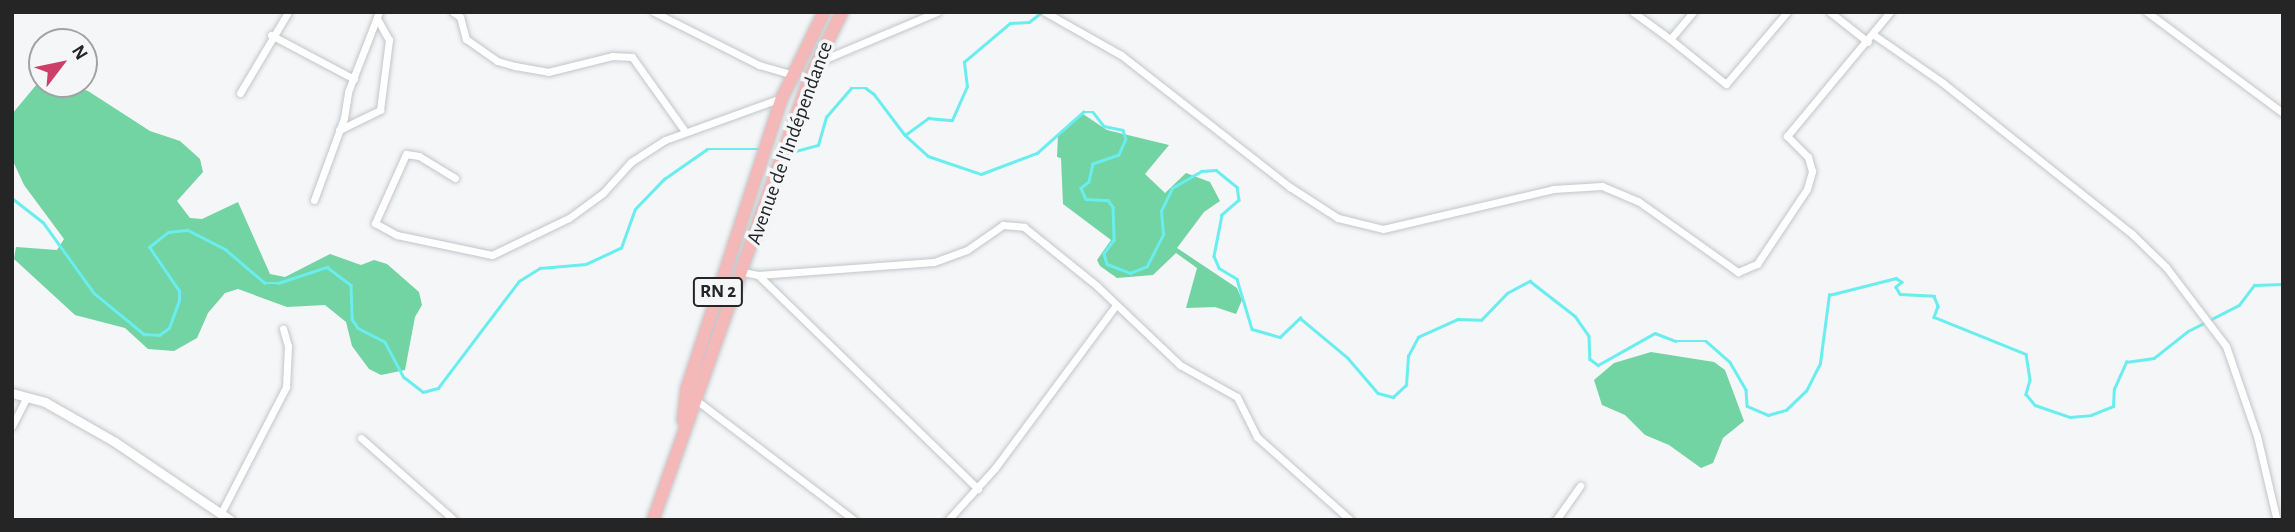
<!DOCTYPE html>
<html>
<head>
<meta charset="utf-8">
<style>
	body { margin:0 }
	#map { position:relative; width:2295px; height:532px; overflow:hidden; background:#f4f6f8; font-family:"Alegreya Sans",sans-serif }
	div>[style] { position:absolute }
	.forest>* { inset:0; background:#72d3a3 }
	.stream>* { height:2.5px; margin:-1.25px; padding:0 1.25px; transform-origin:1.25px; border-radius:1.25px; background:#69edef }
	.roads { filter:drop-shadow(0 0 2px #c3c6c8) drop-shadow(0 0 2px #c3c6c8) }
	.minor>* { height:7px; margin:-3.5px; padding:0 3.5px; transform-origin:3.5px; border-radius:3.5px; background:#fff }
	.tertiary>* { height:9px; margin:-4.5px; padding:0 4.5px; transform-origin:4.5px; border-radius:4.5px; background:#fff }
	.primary>* { height:12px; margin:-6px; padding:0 6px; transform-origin:6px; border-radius:6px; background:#f4b8b8 }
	span { translate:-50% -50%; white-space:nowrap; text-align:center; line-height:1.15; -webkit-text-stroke:7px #f4f6f8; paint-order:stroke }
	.shield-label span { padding:2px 5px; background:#f4f6f8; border:2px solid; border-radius:5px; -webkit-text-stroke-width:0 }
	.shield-label { font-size:19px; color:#252526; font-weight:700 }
	.street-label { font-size:21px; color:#252526 }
	.frame { position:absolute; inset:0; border:14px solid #252526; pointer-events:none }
	.north { position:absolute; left:28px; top:28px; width:70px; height:70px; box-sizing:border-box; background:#f4f6f8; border:2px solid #a1a2a4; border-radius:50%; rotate:58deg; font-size:19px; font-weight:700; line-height:28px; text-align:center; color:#252526 }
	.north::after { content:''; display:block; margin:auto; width:24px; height:32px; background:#cd3f68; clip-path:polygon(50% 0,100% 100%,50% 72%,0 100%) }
</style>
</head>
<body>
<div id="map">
	<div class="forest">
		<i style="clip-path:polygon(42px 78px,42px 84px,69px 84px,88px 91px,150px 131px,180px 141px,200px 159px,203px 172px,177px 201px,190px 218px,202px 219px,238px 202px,270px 274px,285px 277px,330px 254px,361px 265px,374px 260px,387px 264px,419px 292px,422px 305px,415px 317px,405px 370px,381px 375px,369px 369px,352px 346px,346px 322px,325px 305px,287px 307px,238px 289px,225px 293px,208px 313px,197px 338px,174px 351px,148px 349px,125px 328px,75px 315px,14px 259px,16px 247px,57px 250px,64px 239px,24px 185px,12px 159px,12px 114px)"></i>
		<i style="clip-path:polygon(1083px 114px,1107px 130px,1169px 145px,1145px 174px,1165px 193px,1186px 173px,1210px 182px,1220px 201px,1204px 212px,1177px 248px,1237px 288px,1242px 300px,1236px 314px,1215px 307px,1186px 308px,1197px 268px,1176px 253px,1153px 275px,1117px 278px,1100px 266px,1097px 260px,1111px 240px,1063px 204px,1061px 158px,1057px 157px,1058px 135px)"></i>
		<i style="clip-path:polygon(1651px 352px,1714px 362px,1725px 370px,1744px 421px,1723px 438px,1713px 463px,1701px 468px,1669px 445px,1645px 435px,1625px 415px,1602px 405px,1594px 380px,1614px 363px)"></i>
	</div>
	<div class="stream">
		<i style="left:905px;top:135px;width:29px;rotate:-36deg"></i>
		<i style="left:928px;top:118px;width:24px;rotate:5deg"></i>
		<i style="left:952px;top:120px;width:36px;rotate:-66deg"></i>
		<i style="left:967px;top:87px;width:25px;rotate:-97deg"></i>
		<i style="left:964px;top:62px;width:60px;rotate:-40.3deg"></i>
		<i style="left:1010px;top:23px;width:19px;rotate:-3deg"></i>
		<i style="left:1029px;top:22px;width:16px;rotate:-38deg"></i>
		<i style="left:788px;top:153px;width:31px;rotate:-15deg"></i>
		<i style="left:818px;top:145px;width:29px;rotate:-74deg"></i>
		<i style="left:826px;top:117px;width:38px;rotate:-49deg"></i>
		<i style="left:851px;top:88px;width:15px"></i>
		<i style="left:866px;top:88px;width:10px;rotate:37deg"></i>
		<i style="left:874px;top:94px;width:51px;rotate:52.9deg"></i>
		<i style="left:905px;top:135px;width:31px;rotate:42deg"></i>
		<i style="left:928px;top:156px;width:56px;rotate:18.8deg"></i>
		<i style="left:981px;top:174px;width:60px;rotate:-20.6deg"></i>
		<i style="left:1037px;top:153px;width:62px;rotate:-41.7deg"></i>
		<i style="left:1083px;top:112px;width:10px"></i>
		<i style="left:1093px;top:112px;width:18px;rotate:52deg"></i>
		<i style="left:1104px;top:126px;width:19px;rotate:12deg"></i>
		<i style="left:1123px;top:130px;width:9px;rotate:72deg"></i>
		<i style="left:1126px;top:139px;width:17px;rotate:114deg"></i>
		<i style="left:1119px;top:155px;width:28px;rotate:161deg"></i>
		<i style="left:1093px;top:164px;width:18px;rotate:103deg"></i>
		<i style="left:1089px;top:182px;width:10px;rotate:143deg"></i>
		<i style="left:1081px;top:188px;width:12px;rotate:66deg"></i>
		<i style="left:1086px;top:199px;width:22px;rotate:3deg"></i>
		<i style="left:1108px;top:200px;width:9px;rotate:54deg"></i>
		<i style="left:1113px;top:207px;width:33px;rotate:88deg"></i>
		<i style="left:1114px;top:240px;width:17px;rotate:126deg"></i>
		<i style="left:1104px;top:254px;width:10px;rotate:73deg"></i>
		<i style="left:1107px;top:264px;width:25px;rotate:21deg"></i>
		<i style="left:1130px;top:273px;width:18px;rotate:-22deg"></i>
		<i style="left:1147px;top:266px;width:36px;rotate:-63deg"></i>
		<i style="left:1163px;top:234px;width:23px;rotate:-95deg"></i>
		<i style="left:1161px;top:211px;width:25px;rotate:-64deg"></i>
		<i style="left:1172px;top:188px;width:34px;rotate:-30deg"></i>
		<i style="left:1201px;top:171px;width:15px;rotate:-4deg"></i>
		<i style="left:1216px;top:170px;width:27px;rotate:39deg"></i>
		<i style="left:1237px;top:187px;width:13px;rotate:81deg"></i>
		<i style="left:1239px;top:200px;width:23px;rotate:139deg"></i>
		<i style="left:1222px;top:215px;width:42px;rotate:101deg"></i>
		<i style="left:1214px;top:256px;width:13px;rotate:67deg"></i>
		<i style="left:1219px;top:268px;width:21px;rotate:31deg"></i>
		<i style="left:1237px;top:279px;width:52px;rotate:73.3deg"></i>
		<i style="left:1252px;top:329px;width:29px;rotate:16deg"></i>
		<i style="left:1280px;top:337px;width:28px;rotate:-44deg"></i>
		<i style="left:1300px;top:318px;width:62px;rotate:39.8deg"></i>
		<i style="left:1348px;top:358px;width:46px;rotate:49.4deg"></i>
		<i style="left:1378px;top:393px;width:16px;rotate:15deg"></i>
		<i style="left:1393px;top:397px;width:18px;rotate:-43deg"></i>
		<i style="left:1406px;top:385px;width:29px;rotate:-86deg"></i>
		<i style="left:1408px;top:356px;width:21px;rotate:-62deg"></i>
		<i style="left:1418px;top:337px;width:44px;rotate:-24.2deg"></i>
		<i style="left:1458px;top:319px;width:23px;rotate:2deg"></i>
		<i style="left:1481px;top:320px;width:37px;rotate:-46deg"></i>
		<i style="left:1507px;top:293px;width:26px;rotate:-28deg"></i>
		<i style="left:1530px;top:281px;width:57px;rotate:37.9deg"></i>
		<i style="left:1575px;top:316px;width:24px;rotate:55deg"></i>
		<i style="left:1589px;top:336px;width:23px;rotate:88deg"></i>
		<i style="left:1590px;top:359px;width:10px;rotate:37deg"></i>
		<i style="left:1598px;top:365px;width:65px;rotate:-29.3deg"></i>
		<i style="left:1655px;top:333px;width:22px;rotate:21deg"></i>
		<i style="left:1676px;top:341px;width:30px"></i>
		<i style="left:1706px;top:341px;width:32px;rotate:41deg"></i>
		<i style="left:1730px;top:362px;width:32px;rotate:60deg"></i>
		<i style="left:1746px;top:390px;width:16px;rotate:86deg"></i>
		<i style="left:1747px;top:406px;width:23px;rotate:23deg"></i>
		<i style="left:1768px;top:415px;width:19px;rotate:-16deg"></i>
		<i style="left:1786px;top:410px;width:28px;rotate:-44deg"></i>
		<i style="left:1806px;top:391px;width:31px;rotate:-63deg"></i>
		<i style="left:1820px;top:363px;width:69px;rotate:-82.5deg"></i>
		<i style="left:1829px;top:295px;width:69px;rotate:-14.2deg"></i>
		<i style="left:1896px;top:278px;width:7px;rotate:34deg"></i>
		<i style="left:1902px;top:282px;width:8px;rotate:140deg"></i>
		<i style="left:1896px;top:287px;width:8px;rotate:60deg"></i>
		<i style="left:1900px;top:294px;width:34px;rotate:3deg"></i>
		<i style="left:1934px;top:296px;width:11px;rotate:68deg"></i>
		<i style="left:1938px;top:306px;width:12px;rotate:110deg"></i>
		<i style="left:1934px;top:317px;width:99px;rotate:21.9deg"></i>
		<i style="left:2026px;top:354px;width:26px;rotate:81deg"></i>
		<i style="left:2030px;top:380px;width:15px;rotate:106deg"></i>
		<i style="left:2026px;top:394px;width:14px;rotate:51deg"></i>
		<i style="left:2035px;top:405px;width:37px;rotate:19deg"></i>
		<i style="left:2070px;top:417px;width:21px;rotate:-5deg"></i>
		<i style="left:2091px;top:415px;width:24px;rotate:-22deg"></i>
		<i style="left:2113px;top:406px;width:17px;rotate:-87deg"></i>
		<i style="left:2114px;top:389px;width:30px;rotate:-66deg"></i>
		<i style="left:2126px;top:362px;width:28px;rotate:-8deg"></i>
		<i style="left:2154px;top:358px;width:43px;rotate:-38.5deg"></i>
		<i style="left:2188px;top:331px;width:57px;rotate:-27deg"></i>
		<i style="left:2239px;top:305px;width:25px;rotate:-53deg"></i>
		<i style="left:2254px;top:285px;width:29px;rotate:-2deg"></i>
		<i style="left:12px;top:198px;width:39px;rotate:38deg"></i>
		<i style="left:43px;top:222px;width:87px;rotate:54.3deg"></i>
		<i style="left:94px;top:293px;width:65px;rotate:39.4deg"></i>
		<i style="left:144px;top:334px;width:15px;rotate:4deg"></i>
		<i style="left:159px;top:335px;width:12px;rotate:-35deg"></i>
		<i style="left:169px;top:328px;width:29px;rotate:-70deg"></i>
		<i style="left:179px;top:301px;width:10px;rotate:-90deg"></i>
		<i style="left:179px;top:291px;width:53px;rotate:-124.3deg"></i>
		<i style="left:149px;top:247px;width:24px;rotate:-38deg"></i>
		<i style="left:168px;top:232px;width:20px;rotate:-6deg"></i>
		<i style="left:188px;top:230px;width:42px;rotate:27.2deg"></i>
		<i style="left:225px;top:249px;width:52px;rotate:40.4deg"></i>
		<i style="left:265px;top:283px;width:13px"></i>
		<i style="left:278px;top:283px;width:52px;rotate:-18.1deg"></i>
		<i style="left:327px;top:267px;width:30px;rotate:37deg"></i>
		<i style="left:351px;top:285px;width:34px;rotate:88deg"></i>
		<i style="left:352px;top:319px;width:11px;rotate:56deg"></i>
		<i style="left:358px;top:328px;width:30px;rotate:27deg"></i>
		<i style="left:385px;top:342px;width:40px;rotate:62deg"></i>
		<i style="left:404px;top:377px;width:24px;rotate:38deg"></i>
		<i style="left:423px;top:392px;width:16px;rotate:-15deg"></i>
		<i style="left:438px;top:388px;width:134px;rotate:-52.9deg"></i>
		<i style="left:519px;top:281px;width:25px;rotate:-32deg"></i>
		<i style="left:540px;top:268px;width:46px;rotate:-5deg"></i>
		<i style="left:586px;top:264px;width:38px;rotate:-25deg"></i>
		<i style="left:621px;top:248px;width:41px;rotate:-70.3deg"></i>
		<i style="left:635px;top:209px;width:42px;rotate:-46deg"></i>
		<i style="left:664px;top:179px;width:52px;rotate:-34.9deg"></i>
		<i style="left:707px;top:149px;width:53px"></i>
	</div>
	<div class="roads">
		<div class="minor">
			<i style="left:453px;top:12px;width:9px;rotate:36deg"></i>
			<i style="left:460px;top:17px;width:23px;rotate:75deg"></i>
			<i style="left:466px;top:39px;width:38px;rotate:35deg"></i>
			<i style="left:497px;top:61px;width:19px;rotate:16deg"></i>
			<i style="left:515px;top:66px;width:34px;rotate:10deg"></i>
			<i style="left:548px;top:72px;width:66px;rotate:-14deg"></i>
			<i style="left:612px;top:56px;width:20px;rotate:3deg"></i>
			<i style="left:632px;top:57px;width:90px;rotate:54.5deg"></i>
			<i style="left:654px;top:12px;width:118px;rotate:26.8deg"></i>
			<i style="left:759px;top:65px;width:33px;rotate:16deg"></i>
			<i style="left:1045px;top:12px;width:87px;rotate:29.5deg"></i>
			<i style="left:1121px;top:55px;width:214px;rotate:38deg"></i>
			<i style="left:1290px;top:187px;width:57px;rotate:32.9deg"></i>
			<i style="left:1338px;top:218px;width:46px;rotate:13.7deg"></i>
			<i style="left:1383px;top:229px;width:175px;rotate:-13.2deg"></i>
			<i style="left:1553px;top:189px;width:49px;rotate:-3.5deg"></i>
			<i style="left:1602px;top:186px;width:39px;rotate:23deg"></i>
			<i style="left:1638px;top:201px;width:123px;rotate:35.4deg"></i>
			<i style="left:1738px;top:272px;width:21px;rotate:-23deg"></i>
			<i style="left:1757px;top:264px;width:90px;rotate:-56.3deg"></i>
			<i style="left:1807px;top:189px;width:19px;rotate:-74deg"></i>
			<i style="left:1812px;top:171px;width:15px;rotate:-106deg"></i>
			<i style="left:1808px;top:157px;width:30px;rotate:-135deg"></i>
			<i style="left:1787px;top:136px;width:161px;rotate:-50.3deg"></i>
			<i style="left:1633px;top:12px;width:46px;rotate:36.1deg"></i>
			<i style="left:1693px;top:12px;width:35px;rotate:130deg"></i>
			<i style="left:1670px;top:39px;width:72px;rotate:38.8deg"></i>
			<i style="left:1726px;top:84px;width:94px;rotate:-49.7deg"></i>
			<i style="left:1830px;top:12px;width:48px;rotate:38.3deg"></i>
			<i style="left:2147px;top:12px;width:169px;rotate:36.6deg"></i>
			<i style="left:271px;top:35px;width:94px;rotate:27.9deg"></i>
			<i style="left:1874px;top:35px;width:84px;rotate:34.8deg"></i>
			<i style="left:1943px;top:83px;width:242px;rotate:38.6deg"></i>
			<i style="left:2132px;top:234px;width:47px;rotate:44.1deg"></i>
			<i style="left:2166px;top:267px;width:99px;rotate:52.8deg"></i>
			<i style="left:2226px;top:346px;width:95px;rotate:71deg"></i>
			<i style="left:2257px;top:436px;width:83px;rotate:76.8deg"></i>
			<i style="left:818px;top:62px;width:129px;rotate:-22.8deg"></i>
			<i style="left:240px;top:93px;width:94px;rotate:-59.3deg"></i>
			<i style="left:339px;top:130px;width:46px;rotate:-26deg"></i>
			<i style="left:380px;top:110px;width:71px;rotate:-82.7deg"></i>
			<i style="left:389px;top:40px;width:25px;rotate:-119deg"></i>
			<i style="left:455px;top:178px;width:42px;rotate:-148.6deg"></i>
			<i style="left:419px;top:156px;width:13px;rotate:-171deg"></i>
			<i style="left:406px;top:154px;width:76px;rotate:114.2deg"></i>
			<i style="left:375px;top:223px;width:25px;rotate:29deg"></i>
			<i style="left:397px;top:235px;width:97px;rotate:11.9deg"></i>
			<i style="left:492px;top:255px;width:85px;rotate:-25.7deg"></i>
			<i style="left:569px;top:218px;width:42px;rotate:-36.3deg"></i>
			<i style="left:603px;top:193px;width:42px;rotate:-47.9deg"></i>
			<i style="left:631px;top:162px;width:40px;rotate:-32.9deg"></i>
			<i style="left:665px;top:140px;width:123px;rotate:-19.9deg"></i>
			<i style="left:314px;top:200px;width:87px;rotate:-69.9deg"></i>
			<i style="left:344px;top:118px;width:26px;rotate:-81deg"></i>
			<i style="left:348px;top:92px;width:86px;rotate:-68.8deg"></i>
			<i style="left:743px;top:272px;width:15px;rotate:11deg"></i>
			<i style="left:758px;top:275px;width:307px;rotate:44.2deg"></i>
			<i style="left:758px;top:275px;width:176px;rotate:-4.2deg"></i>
			<i style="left:934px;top:262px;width:35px;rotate:-20deg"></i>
			<i style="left:967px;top:250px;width:44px;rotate:-34.8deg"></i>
			<i style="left:1003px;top:225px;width:21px;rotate:5deg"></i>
			<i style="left:1024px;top:227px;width:94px;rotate:38.9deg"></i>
			<i style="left:1097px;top:286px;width:115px;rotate:43.6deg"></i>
			<i style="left:1180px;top:365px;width:65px;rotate:29.3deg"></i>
			<i style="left:1237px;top:397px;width:45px;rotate:63.4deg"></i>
			<i style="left:1257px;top:437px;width:125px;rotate:41.7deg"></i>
			<i style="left:696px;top:400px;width:198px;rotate:37.2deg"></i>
			<i style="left:12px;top:426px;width:33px;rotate:-63deg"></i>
			<i style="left:361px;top:438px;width:124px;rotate:41.4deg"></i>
			<i style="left:222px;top:511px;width:140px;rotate:-62.7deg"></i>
			<i style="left:286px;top:387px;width:41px;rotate:-87.2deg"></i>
			<i style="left:288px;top:346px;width:18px;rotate:-106deg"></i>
			<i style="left:948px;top:520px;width:70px;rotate:-47.9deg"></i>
			<i style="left:995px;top:468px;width:203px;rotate:-53.4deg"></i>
			<i style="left:1556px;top:520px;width:42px;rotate:-54.8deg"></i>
		</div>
		<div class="tertiary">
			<i style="left:12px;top:393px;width:34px;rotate:15deg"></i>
			<i style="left:45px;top:402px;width:81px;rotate:29.7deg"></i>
			<i style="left:115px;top:442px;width:139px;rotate:34.1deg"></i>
		</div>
		<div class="primary">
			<i style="left:683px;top:420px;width:32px;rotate:-83deg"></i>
			<i style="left:687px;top:388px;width:305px;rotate:-71.9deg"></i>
			<i style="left:782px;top:98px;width:96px;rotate:-64deg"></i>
			<i style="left:653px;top:520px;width:470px;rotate:-70.5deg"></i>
			<i style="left:810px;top:77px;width:72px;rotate:-63.8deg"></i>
		</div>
	</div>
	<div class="shield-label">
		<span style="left:718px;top:292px">RN 2</span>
	</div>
	<div class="street-label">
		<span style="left:790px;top:143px;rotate:-70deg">Avenue de l'Indépendance</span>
	</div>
	<div class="frame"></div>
	<div class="north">N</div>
</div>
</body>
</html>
